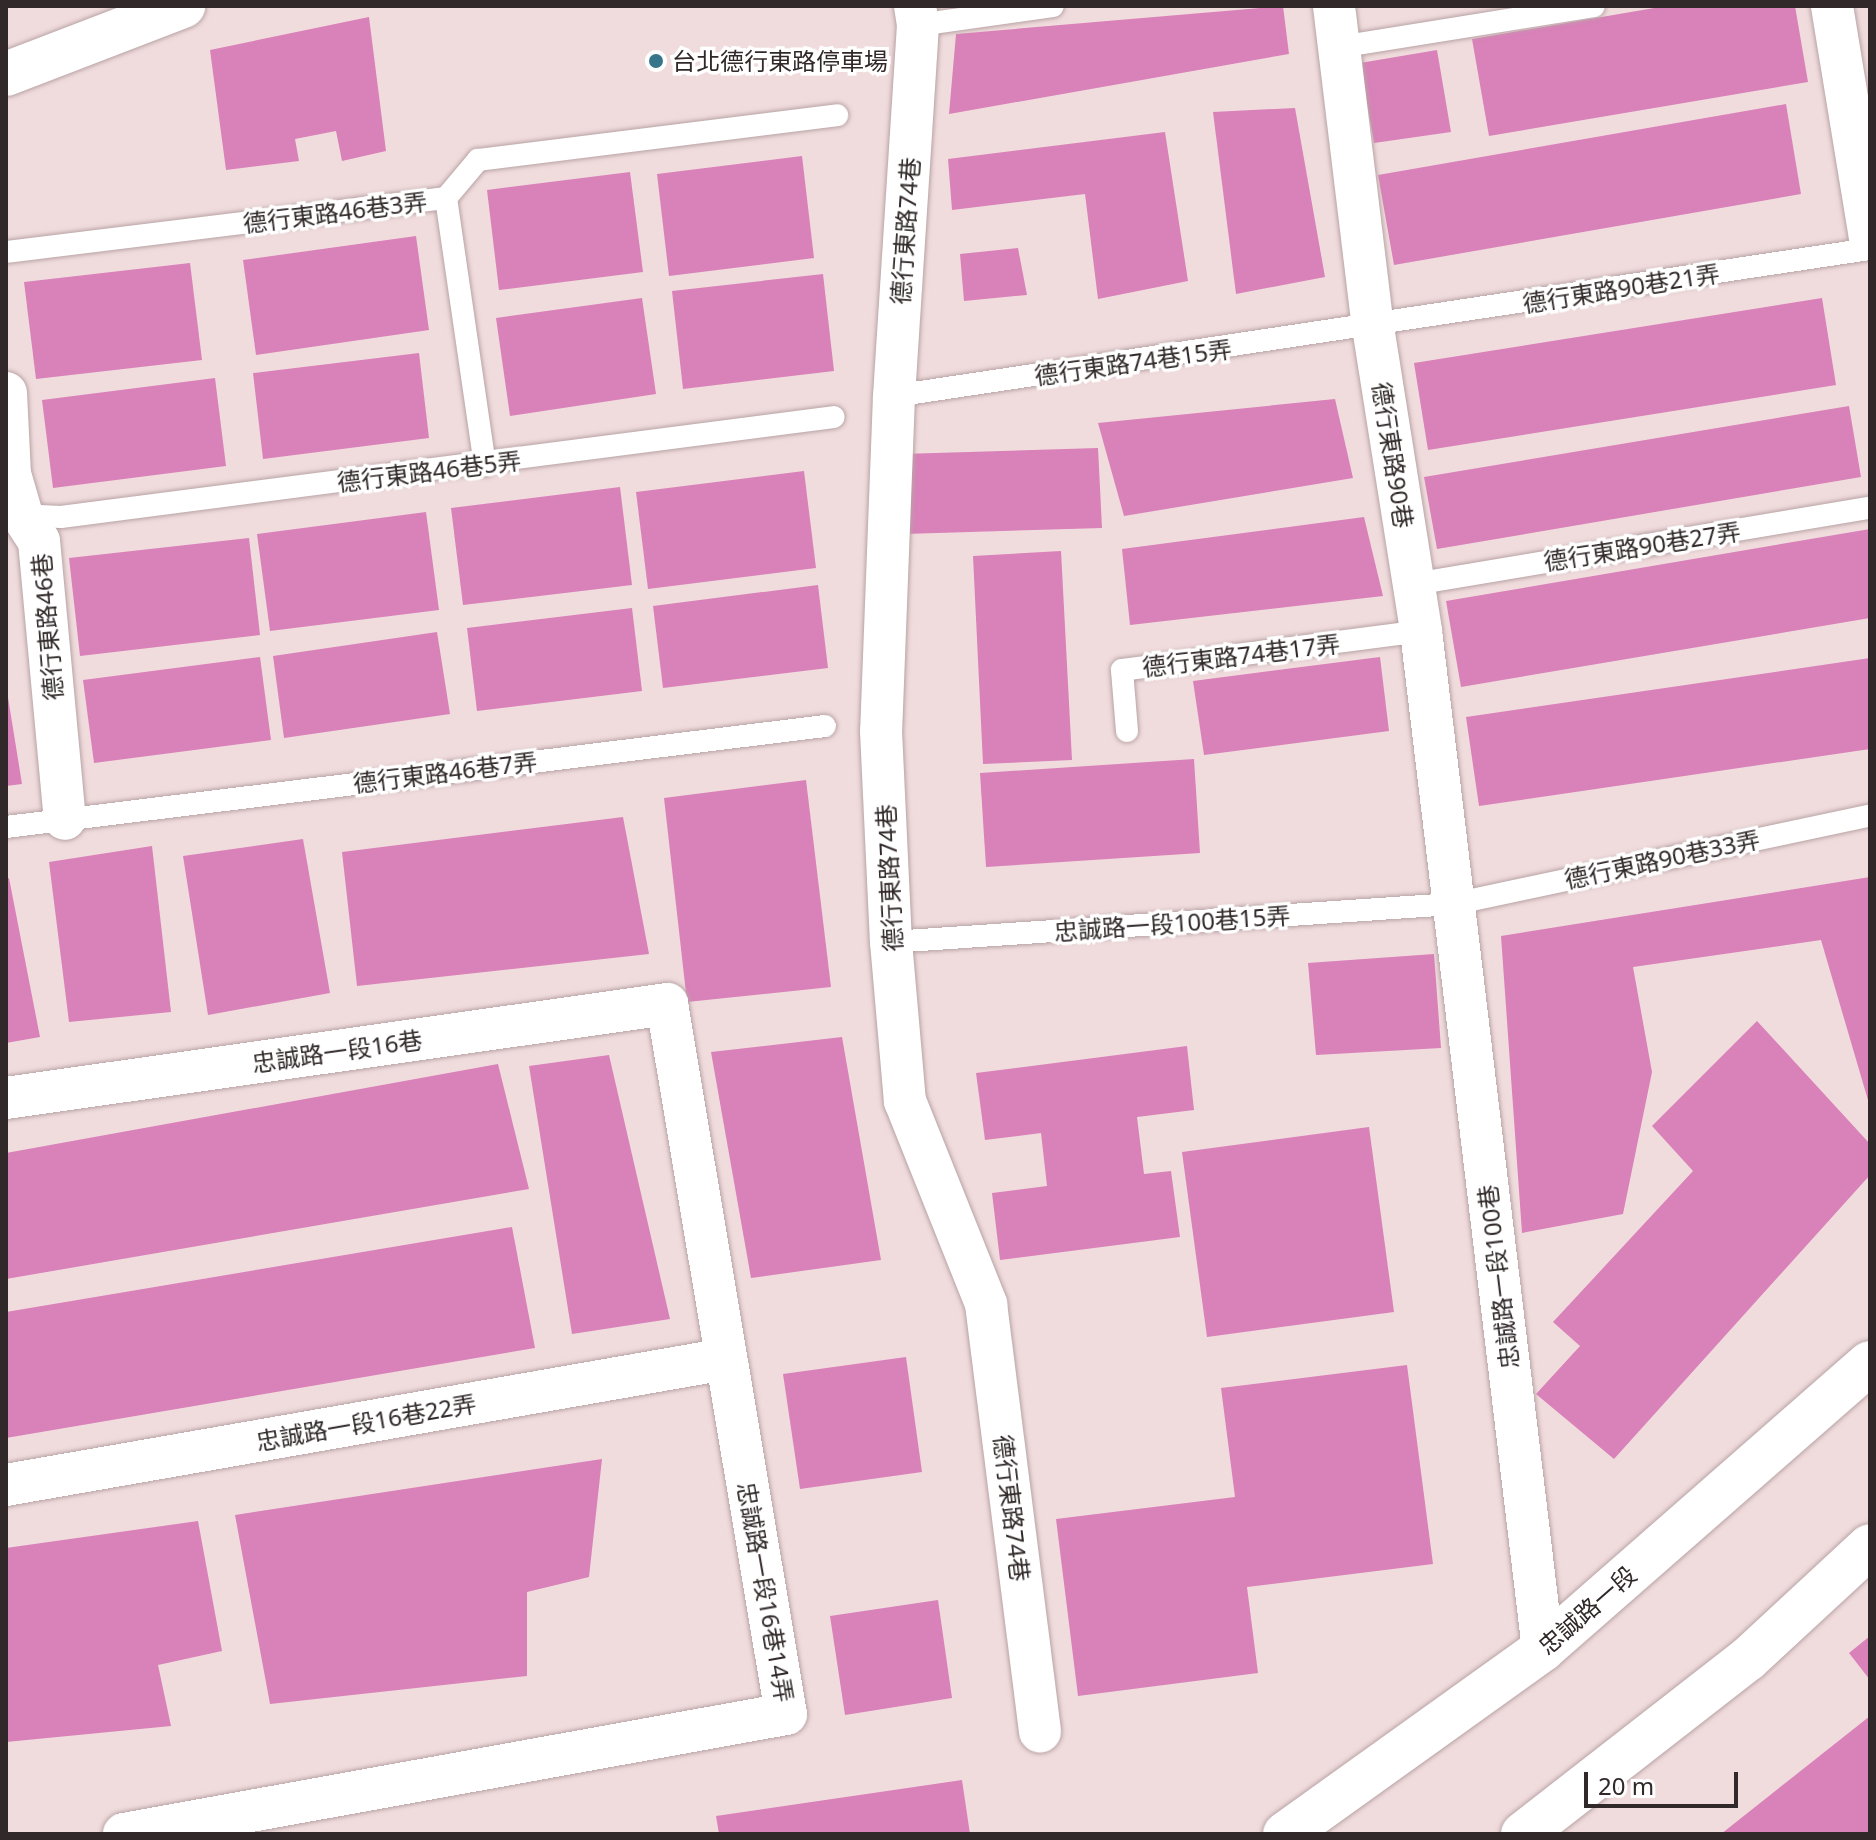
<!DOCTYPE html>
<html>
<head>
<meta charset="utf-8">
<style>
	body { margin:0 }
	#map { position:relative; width:1876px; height:1840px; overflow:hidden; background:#f1dcdd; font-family:"Noto Sans","Noto Sans TC",sans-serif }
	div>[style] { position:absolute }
	.building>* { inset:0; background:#d981b9 }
	.roads { filter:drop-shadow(0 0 2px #b8a3a5) drop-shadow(0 0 2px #b8a3a5) }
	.service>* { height:22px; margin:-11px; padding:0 11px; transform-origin:11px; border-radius:11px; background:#fff }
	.minor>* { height:42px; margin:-21px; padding:0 21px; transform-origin:21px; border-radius:21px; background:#fff }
	.tertiary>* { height:44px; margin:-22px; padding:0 22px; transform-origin:22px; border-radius:22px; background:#fff }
	.dots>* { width:22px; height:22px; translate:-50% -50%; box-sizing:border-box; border:4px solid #fff; border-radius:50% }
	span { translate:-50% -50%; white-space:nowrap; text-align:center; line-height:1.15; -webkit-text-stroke:7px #fff; paint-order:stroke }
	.poi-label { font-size:24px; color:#302829 }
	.left { translate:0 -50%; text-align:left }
	.street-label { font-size:24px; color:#302829 }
	.frame { position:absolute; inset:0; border:8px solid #302829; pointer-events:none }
	.scale { position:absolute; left:1584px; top:1772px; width:154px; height:36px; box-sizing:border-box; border:4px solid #302829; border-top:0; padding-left:10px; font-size:24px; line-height:28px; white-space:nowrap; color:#302829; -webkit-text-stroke:6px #fff; paint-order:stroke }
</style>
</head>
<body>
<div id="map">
	<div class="building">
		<i style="clip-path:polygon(1283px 6px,1289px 54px,949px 114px,956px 34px)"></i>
		<i style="clip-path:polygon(1666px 6px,1795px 6px,1808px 82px,1489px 136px,1472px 39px)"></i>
		<i style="clip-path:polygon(369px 17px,386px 151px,342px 161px,336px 131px,295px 139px,299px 161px,226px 170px,210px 50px)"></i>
		<i style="clip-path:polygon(1437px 50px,1451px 132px,1374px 143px,1360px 63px)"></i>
		<i style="clip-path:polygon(1786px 104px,1801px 194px,1394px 265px,1378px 175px)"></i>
		<i style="clip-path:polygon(1295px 108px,1325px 277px,1236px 294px,1213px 112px)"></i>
		<i style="clip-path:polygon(1165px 132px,1188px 281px,1098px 299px,1085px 194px,952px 210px,948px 159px)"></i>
		<i style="clip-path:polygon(802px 156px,814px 258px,669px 276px,657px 174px)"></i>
		<i style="clip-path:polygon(630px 172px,643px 272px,499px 290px,487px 190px)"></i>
		<i style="clip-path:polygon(416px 236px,429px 330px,256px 355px,243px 260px)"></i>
		<i style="clip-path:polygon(1018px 248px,1027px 295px,964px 301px,960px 254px)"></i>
		<i style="clip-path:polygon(190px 263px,202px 360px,36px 379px,24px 282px)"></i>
		<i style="clip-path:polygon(823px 274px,834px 371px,683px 389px,672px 291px)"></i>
		<i style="clip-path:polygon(642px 298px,656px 394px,510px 416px,496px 318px)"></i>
		<i style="clip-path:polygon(1822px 298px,1836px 385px,1428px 450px,1414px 363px)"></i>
		<i style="clip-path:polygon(419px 353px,429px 438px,263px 459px,253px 373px)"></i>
		<i style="clip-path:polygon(215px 378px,226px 466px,53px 488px,42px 400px)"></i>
		<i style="clip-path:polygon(1335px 399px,1353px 478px,1124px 516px,1098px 423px)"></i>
		<i style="clip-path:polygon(1849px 406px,1861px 477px,1437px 549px,1424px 477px)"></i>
		<i style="clip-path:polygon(1098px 448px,1102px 528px,905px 534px,902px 454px)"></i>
		<i style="clip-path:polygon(804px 471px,816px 568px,648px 589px,636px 492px)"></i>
		<i style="clip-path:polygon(620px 487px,632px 585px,463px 605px,451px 508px)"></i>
		<i style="clip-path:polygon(426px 512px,439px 610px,270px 631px,257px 534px)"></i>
		<i style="clip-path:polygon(1364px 517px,1383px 596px,1130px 625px,1122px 549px)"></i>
		<i style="clip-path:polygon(1870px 529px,1870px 618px,1461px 687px,1446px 601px)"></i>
		<i style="clip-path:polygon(249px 538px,260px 635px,80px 656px,69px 558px)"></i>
		<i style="clip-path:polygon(1061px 551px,1072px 760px,983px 764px,973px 556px)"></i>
		<i style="clip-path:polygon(818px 585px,828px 668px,663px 688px,653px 606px)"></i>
		<i style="clip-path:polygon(632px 608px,642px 691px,477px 711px,467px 628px)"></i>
		<i style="clip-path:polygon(437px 632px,450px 714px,284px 738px,273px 656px)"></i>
		<i style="clip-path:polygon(260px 657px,271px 740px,94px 763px,83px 680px)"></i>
		<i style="clip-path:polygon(1380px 657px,1389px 731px,1204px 755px,1193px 681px)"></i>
		<i style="clip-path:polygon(1870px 658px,1870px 749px,1479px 806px,1466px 717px)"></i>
		<i style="clip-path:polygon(6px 685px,22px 784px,6px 786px)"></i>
		<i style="clip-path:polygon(1194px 759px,1200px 853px,986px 867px,980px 773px)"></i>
		<i style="clip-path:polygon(806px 780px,831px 987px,687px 1002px,664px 798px)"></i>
		<i style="clip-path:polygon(623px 817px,649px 954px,357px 986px,342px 852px)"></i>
		<i style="clip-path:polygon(303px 839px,330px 993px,208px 1015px,183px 856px)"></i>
		<i style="clip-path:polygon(152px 846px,171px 1012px,69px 1022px,49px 862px)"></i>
		<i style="clip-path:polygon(1870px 877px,1870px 1107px,1821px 940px,1633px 967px,1652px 1072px,1623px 1214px,1522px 1233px,1501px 936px)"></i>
		<i style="clip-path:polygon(9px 878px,40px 1037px,6px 1043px,6px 879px)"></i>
		<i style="clip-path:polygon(1434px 954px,1441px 1048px,1316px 1055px,1308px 963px)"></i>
		<i style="clip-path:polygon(1757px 1021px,1870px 1144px,1870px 1175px,1614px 1459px,1536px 1394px,1580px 1346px,1553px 1322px,1693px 1171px,1652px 1126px)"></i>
		<i style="clip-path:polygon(842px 1037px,881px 1260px,751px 1278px,711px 1052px)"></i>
		<i style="clip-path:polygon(1187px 1046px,1194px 1110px,1137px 1117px,1144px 1174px,1171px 1171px,1180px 1237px,1000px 1260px,992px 1193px,1047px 1186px,1041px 1133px,985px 1140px,976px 1073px)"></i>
		<i style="clip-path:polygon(609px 1055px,670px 1319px,572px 1334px,529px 1066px)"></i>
		<i style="clip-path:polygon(498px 1064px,529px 1189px,6px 1279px,6px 1153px)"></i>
		<i style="clip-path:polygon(1369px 1127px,1394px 1312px,1207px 1337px,1182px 1152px)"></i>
		<i style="clip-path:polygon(512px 1227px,535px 1348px,6px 1438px,6px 1312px)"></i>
		<i style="clip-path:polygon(906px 1357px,922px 1472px,800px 1489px,783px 1374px)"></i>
		<i style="clip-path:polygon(1407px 1365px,1433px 1564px,1247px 1587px,1258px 1673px,1078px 1696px,1056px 1519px,1235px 1497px,1221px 1388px)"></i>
		<i style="clip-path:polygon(602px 1459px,589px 1577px,527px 1592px,527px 1676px,270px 1704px,235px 1515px)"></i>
		<i style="clip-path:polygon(198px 1521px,222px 1651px,158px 1665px,171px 1726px,6px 1742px,6px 1548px)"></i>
		<i style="clip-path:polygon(938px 1600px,952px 1698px,845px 1715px,830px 1616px)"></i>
		<i style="clip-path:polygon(1870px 1636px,1870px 1680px,1849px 1653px)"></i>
		<i style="clip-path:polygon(1870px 1716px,1870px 1834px,1721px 1834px)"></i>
		<i style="clip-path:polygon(962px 1780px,970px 1834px,719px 1834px,716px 1816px)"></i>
	</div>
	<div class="roads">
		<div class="service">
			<i style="left:918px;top:25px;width:136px;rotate:-8deg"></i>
			<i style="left:1339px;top:47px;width:258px;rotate:-9.1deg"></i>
			<i style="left:446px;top:198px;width:270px;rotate:81.7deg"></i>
			<i style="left:6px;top:252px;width:443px;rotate:-7deg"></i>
			<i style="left:446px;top:198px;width:50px;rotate:-49.9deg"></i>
			<i style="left:478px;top:160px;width:362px;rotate:-7.1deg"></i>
			<i style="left:894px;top:396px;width:987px;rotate:-8.57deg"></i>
			<i style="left:19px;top:515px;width:42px;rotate:2.7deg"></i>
			<i style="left:61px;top:517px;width:779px;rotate:-7.37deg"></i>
			<i style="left:1414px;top:584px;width:462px;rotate:-9.5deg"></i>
			<i style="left:1127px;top:731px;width:61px;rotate:-94.7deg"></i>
			<i style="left:1122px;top:670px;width:302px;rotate:-7.4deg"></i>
			<i style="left:6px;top:827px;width:825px;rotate:-7.03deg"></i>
			<i style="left:891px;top:942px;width:563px;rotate:-3.87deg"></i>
			<i style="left:1453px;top:904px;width:426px;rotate:-12deg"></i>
		</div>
		<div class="minor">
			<i style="left:915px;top:6px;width:19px;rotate:81deg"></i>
			<i style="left:918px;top:25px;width:372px;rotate:93.7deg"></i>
			<i style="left:894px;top:396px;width:335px;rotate:92.2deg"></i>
			<i style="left:881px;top:731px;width:211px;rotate:87.3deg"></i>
			<i style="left:891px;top:942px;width:160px;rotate:85deg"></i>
			<i style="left:905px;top:1101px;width:219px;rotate:68.2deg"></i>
			<i style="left:986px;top:1304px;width:431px;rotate:82.8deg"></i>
			<i style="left:1334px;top:6px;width:323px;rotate:83.1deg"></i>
			<i style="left:1373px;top:327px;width:308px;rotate:81deg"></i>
			<i style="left:1421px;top:631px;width:1025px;rotate:83.17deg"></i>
			<i style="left:1832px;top:6px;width:235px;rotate:80.7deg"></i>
			<i style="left:6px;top:393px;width:81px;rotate:87.2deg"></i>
			<i style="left:10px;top:474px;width:43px;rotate:73.7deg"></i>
			<i style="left:22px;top:515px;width:31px;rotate:57deg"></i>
			<i style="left:39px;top:541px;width:279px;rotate:84.7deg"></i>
			<i style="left:6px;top:1098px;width:668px;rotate:-8.09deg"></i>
			<i style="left:667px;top:1004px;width:720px;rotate:80.49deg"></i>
			<i style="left:786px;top:1714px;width:673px;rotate:169.73deg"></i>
			<i style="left:6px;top:1485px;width:731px;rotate:-9.93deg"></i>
		</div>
		<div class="tertiary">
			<i style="left:6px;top:74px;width:190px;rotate:-21deg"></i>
			<i style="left:1285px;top:1834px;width:317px;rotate:-35.6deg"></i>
			<i style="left:1543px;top:1649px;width:434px;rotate:-41.2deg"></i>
			<i style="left:1523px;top:1834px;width:285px;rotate:-37.9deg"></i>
			<i style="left:1748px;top:1659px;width:166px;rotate:-42.8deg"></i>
		</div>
	</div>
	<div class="dots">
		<i style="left:656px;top:61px;background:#37758b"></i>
	</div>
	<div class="poi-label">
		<span class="left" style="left:672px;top:61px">台北德行東路停車場</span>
	</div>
	<div class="street-label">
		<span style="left:335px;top:212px;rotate:-7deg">德行東路46巷3弄</span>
		<span style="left:905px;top:231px;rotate:-86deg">德行東路74巷</span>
		<span style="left:1621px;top:288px;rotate:-9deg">德行東路90巷21弄</span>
		<span style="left:1133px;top:362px;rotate:-8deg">德行東路74巷15弄</span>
		<span style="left:1393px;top:455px;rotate:81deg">德行東路90巷</span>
		<span style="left:429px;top:471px;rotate:-7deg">德行東路46巷5弄</span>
		<span style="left:1642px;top:546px;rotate:-9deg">德行東路90巷27弄</span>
		<span style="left:47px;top:627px;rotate:-95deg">德行東路46巷</span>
		<span style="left:1241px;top:655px;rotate:-7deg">德行東路74巷17弄</span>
		<span style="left:445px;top:772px;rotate:-7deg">德行東路46巷7弄</span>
		<span style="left:1662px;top:859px;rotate:-12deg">德行東路90巷33弄</span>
		<span style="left:889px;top:878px;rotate:-93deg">德行東路74巷</span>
		<span style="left:1172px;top:923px;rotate:-4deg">忠誠路一段100巷15弄</span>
		<span style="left:337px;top:1051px;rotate:-8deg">忠誠路一段16巷</span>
		<span style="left:1498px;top:1277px;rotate:-97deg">忠誠路一段100巷</span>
		<span style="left:366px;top:1422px;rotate:-10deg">忠誠路一段16巷22弄</span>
		<span style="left:1012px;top:1508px;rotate:83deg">德行東路74巷</span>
		<span style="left:766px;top:1592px;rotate:80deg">忠誠路一段16巷14弄</span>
		<span style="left:1587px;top:1610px;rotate:-41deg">忠誠路一段</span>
	</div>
	<div class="frame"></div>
	<div class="scale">20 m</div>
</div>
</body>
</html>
